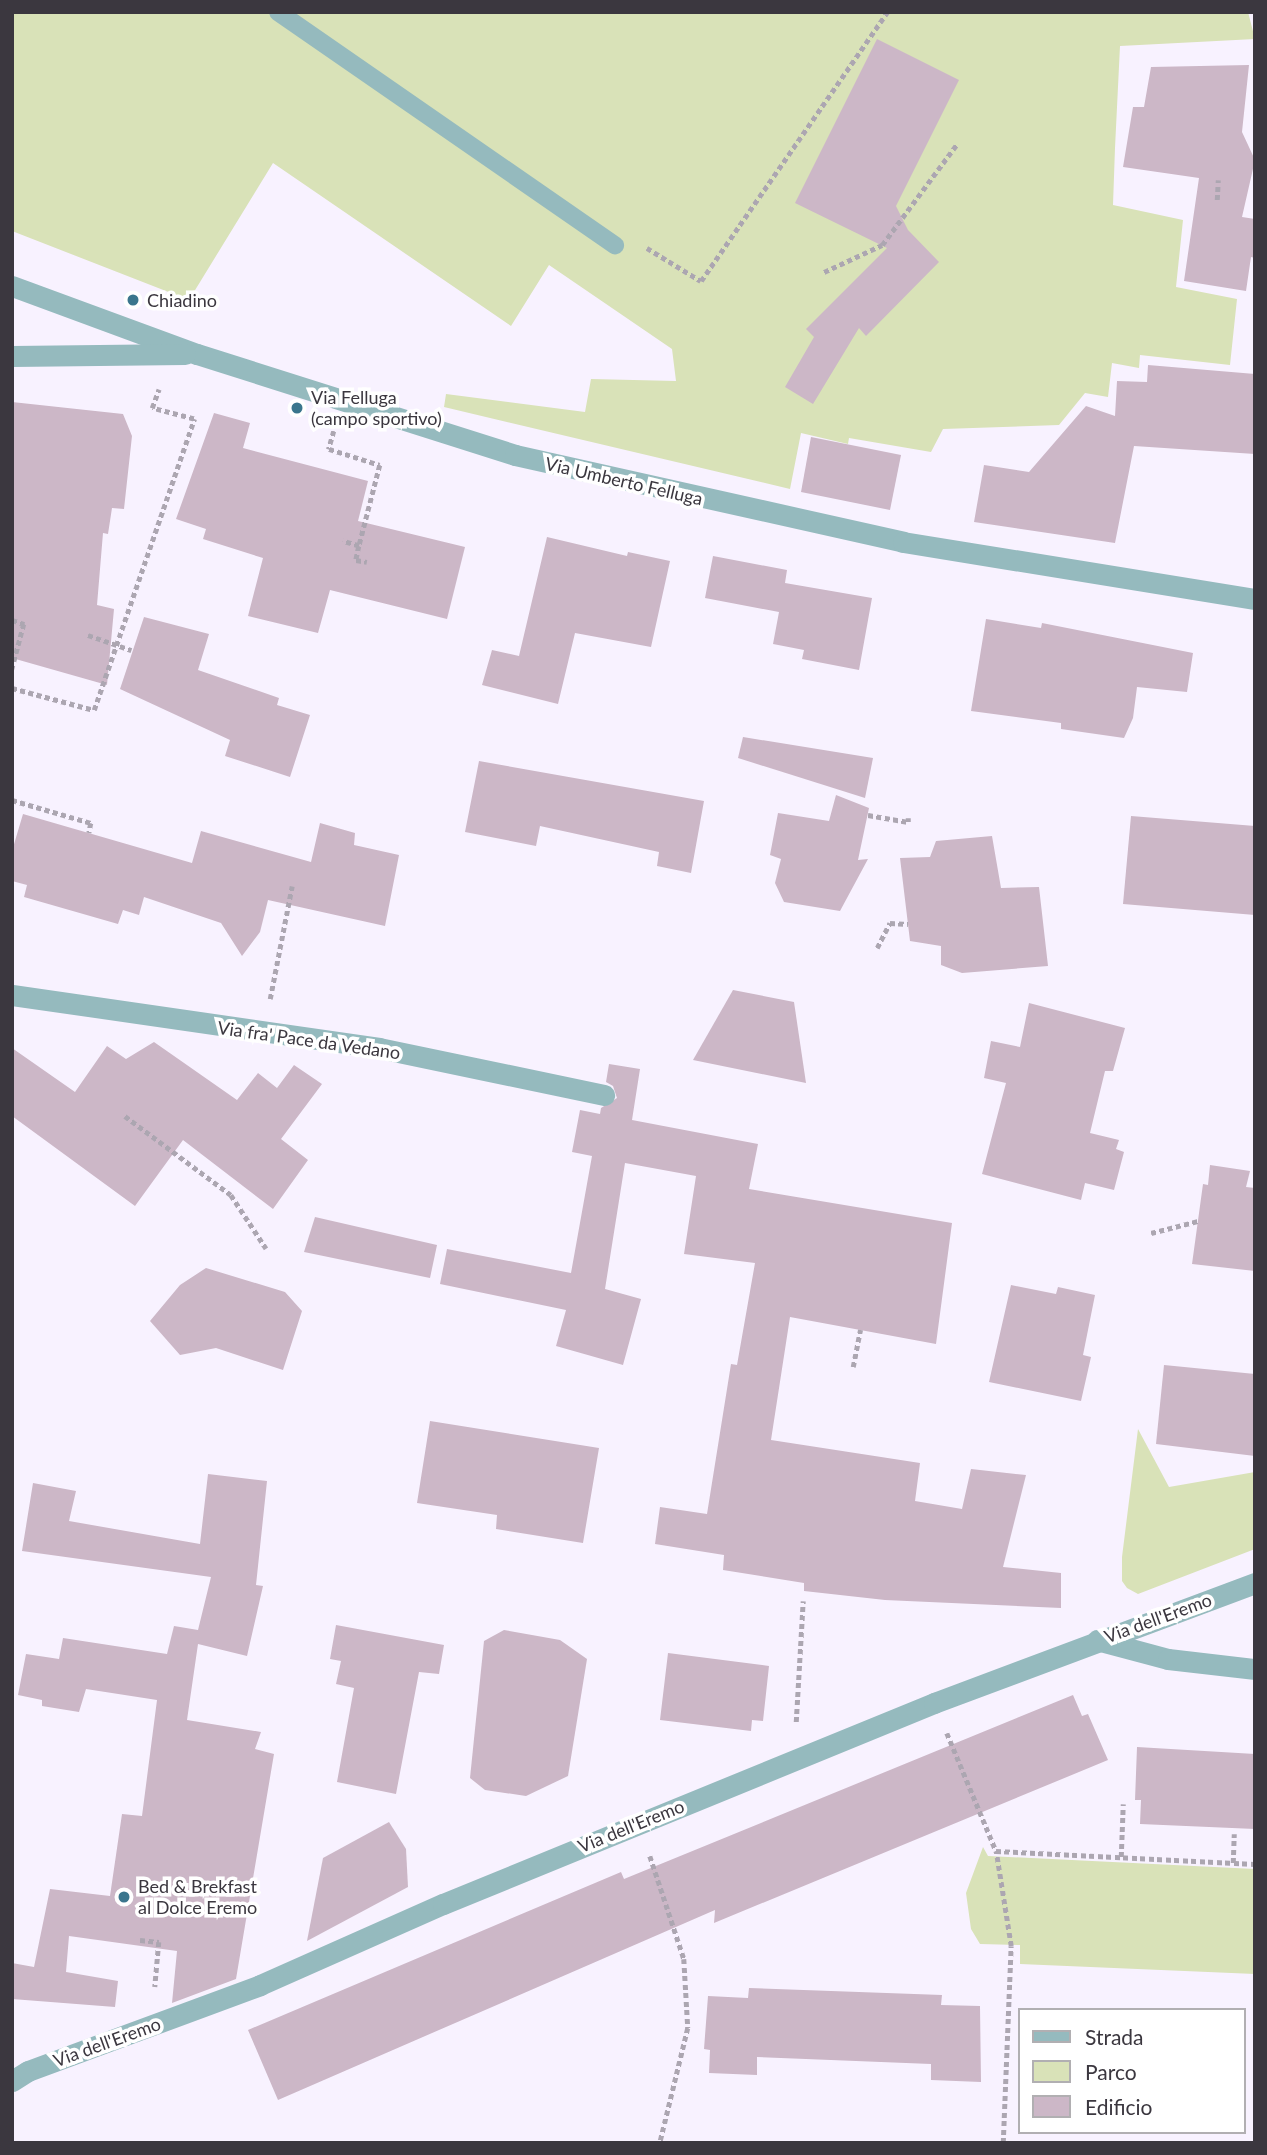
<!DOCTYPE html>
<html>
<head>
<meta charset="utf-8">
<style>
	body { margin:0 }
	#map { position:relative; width:1267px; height:2155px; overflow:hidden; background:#f8f2ff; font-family:Lato,sans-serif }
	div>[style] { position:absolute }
	.green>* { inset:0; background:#d9e2b8 }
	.building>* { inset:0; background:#ccb7c7 }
	.path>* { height:4.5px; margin-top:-2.25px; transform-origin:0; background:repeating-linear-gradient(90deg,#aca6b1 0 5px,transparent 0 8.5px) }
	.lane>* { height:18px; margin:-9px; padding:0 9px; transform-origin:9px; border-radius:9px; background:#95babe }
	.street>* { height:21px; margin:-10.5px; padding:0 10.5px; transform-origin:10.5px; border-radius:10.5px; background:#95babe }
	.dots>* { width:19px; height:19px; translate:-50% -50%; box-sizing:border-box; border:4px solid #fff; border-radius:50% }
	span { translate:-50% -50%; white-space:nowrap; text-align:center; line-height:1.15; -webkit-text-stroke:7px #fff; paint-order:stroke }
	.poi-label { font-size:18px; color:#3b373f }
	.left { translate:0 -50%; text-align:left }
	.street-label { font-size:18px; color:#3b373f }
	.frame { position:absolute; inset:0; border:14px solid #3b373f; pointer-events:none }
	.legend { position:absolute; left:1018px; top:2008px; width:228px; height:126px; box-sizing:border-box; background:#fff; border:2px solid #b1afb2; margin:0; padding:9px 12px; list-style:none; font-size:21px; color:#3b373f }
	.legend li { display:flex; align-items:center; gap:14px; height:35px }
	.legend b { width:35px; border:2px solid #b1afb2 }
</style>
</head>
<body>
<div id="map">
	<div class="green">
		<i style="clip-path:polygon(12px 12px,1248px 12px,1255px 39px,1120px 46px,1115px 148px,1113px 205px,1183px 220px,1176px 287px,1237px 299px,1230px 365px,1140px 355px,1139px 368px,1112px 363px,1108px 397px,1085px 393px,1059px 425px,943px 429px,931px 452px,849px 438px,848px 444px,801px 433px,790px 489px,444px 407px,446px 394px,585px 412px,591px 379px,676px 381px,672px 349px,549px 265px,511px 326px,273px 163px,189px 300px,12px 231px)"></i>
		<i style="clip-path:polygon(1138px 1429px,1169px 1487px,1255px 1472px,1255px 1549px,1138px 1594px,1127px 1588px,1122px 1581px,1122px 1557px)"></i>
		<i style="clip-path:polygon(983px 1847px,988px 1856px,1255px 1869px,1255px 1974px,1020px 1964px,1020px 1945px,980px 1944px,971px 1929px,966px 1893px)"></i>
	</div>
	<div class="building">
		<i style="clip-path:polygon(877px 39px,959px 80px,896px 206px,908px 230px,939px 262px,866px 336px,859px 328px,813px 404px,785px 387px,814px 337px,806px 329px,887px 248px,795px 203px)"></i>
		<i style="clip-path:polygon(1249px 65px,1242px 132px,1255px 160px,1242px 217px,1255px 219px,1255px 258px,1251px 257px,1246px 291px,1184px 281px,1199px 178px,1123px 167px,1133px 107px,1144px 107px,1151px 67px)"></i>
		<i style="clip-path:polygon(1148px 365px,1255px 374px,1255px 454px,1134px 446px,1115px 543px,974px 522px,984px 465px,1029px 472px,1086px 406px,1115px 416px,1117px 381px,1147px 382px)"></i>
		<i style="clip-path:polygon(12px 402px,123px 414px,132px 436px,124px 509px,112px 508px,108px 534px,103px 533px,97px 605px,114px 609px,107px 685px,12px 658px)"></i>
		<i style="clip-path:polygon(214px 413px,250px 423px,243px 448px,368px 481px,358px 521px,465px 547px,447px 619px,330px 590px,318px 633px,248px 616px,263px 558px,203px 539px,206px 529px,176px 519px)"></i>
		<i style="clip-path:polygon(811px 437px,901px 455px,890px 510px,801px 492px)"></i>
		<i style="clip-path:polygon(547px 537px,627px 556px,628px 552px,670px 561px,651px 647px,575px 633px,558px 704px,482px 685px,492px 650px,519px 656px)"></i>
		<i style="clip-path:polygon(713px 556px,787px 570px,785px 583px,872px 598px,859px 670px,802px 659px,804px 650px,773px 644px,779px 612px,705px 598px)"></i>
		<i style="clip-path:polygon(144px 617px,209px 634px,198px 670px,279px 698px,277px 705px,310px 715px,290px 777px,225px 756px,230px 740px,120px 689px)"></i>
		<i style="clip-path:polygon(986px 619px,1041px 628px,1042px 623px,1193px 653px,1187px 692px,1137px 687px,1133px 718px,1124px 738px,1061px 729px,1061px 723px,971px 711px)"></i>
		<i style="clip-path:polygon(743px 737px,873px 758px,865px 798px,738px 758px)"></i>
		<i style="clip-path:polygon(479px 761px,704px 801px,691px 873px,657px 866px,659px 852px,540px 826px,536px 846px,465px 832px)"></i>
		<i style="clip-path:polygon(836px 795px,869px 808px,858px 860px,868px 859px,840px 911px,784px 902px,775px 883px,781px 859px,770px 855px,778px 813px,829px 821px)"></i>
		<i style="clip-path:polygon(23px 814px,192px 863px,201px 831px,311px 862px,320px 823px,355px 833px,354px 845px,399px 855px,385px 926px,268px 900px,260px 932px,242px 956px,221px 923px,144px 897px,139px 915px,123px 910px,118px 924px,24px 897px,27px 885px,12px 881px,12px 851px)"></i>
		<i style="clip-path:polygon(1131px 816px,1255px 826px,1255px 915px,1123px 904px)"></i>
		<i style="clip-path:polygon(992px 836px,1001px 888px,1039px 887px,1048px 966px,962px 973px,941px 965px,941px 946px,910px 941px,900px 858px,930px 857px,936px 841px)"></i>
		<i style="clip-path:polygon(733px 990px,794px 1002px,806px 1083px,693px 1060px)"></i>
		<i style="clip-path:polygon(1029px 1003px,1125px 1028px,1113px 1071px,1105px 1071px,1090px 1133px,1119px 1140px,1116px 1149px,1124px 1152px,1114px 1190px,1085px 1183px,1081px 1200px,982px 1174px,1006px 1083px,984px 1078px,991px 1041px,1020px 1047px)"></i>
		<i style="clip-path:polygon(154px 1042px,237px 1100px,258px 1073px,277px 1088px,294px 1065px,322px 1084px,281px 1139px,308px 1160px,273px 1209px,183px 1140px,135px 1206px,12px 1116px,12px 1048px,75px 1092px,107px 1046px,126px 1059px)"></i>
		<i style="clip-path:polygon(609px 1064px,640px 1069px,632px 1120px,758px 1144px,749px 1189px,952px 1223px,936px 1344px,790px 1317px,771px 1440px,920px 1463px,915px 1501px,962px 1509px,971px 1469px,1026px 1475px,1003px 1567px,1061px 1573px,1061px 1608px,885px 1600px,804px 1591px,804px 1583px,723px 1570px,724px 1555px,655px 1544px,660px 1507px,707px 1514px,731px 1364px,737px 1365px,755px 1263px,684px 1254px,696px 1176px,625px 1163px,605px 1289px,641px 1299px,623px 1365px,556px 1346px,566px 1310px,440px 1284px,447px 1249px,571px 1273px,592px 1156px,572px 1152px,580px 1110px,600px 1114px,601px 1108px,617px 1098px,613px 1086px,606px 1082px)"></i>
		<i style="clip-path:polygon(1210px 1165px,1250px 1171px,1246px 1187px,1255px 1188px,1255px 1271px,1192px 1264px,1203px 1184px,1208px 1185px)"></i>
		<i style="clip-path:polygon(315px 1217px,437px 1245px,430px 1278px,304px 1252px)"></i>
		<i style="clip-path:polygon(206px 1268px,285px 1292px,302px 1311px,283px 1370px,216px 1348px,180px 1355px,150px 1321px,180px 1285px)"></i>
		<i style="clip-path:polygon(1011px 1285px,1056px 1294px,1058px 1287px,1095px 1295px,1083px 1355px,1091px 1357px,1081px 1401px,989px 1382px)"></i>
		<i style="clip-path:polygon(1164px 1365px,1255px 1374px,1255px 1456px,1156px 1444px)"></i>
		<i style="clip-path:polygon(430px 1421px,599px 1448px,583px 1543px,496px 1529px,497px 1515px,417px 1503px)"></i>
		<i style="clip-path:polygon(208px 1474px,267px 1481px,256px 1585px,263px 1586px,247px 1656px,198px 1644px,187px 1720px,261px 1732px,255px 1749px,274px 1754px,236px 1979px,172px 2003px,177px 1951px,69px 1936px,66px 1972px,118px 1981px,115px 2007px,12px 1999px,12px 1963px,34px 1967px,50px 1889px,110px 1896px,122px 1814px,142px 1816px,157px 1700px,86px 1689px,79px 1712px,42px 1706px,42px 1700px,18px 1695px,26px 1654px,59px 1659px,63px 1638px,167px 1654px,174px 1626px,198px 1630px,211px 1577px,22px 1551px,33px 1483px,76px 1491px,69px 1521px,200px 1544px)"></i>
		<i style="clip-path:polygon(336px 1625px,444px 1645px,439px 1674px,419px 1672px,396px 1794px,337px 1782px,354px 1688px,336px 1684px,341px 1661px,330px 1659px)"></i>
		<i style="clip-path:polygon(504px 1630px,560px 1640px,587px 1659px,568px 1776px,526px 1796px,485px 1790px,470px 1778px,484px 1641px)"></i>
		<i style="clip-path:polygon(668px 1653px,769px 1666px,763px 1721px,752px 1720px,751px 1731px,660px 1720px)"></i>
		<i style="clip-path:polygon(1073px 1695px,1082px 1716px,1088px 1714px,1108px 1760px,714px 1923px,715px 1910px,278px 2100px,248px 2030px,621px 1872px,624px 1879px)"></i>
		<i style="clip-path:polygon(1137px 1747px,1255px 1754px,1255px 1829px,1140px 1824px,1141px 1800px,1135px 1800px)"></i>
		<i style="clip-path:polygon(389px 1822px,406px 1849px,408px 1887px,307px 1941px,323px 1858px)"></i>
		<i style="clip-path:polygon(749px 1988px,942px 1995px,941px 2005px,980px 2006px,981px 2082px,931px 2080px,931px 2064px,757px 2057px,757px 2075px,709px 2073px,710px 2050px,704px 2049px,708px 1996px,748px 1998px)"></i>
	</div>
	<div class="path">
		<i style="left:1217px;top:200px;width:20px;rotate:-87deg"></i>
		<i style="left:647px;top:248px;width:63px;rotate:31.4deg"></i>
		<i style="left:701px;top:281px;width:327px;rotate:-55.3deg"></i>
		<i style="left:824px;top:272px;width:64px;rotate:-25deg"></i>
		<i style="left:882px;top:245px;width:126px;rotate:-53.4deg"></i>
		<i style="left:334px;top:431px;width:19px;rotate:106deg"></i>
		<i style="left:329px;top:449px;width:53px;rotate:17.4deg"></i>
		<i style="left:380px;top:465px;width:84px;rotate:104.5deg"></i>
		<i style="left:359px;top:546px;width:17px;rotate:-163deg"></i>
		<i style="left:359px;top:546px;width:14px;rotate:102deg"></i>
		<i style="left:356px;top:560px;width:11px;rotate:10deg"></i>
		<i style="left:12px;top:620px;width:13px;rotate:18deg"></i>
		<i style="left:24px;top:624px;width:47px;rotate:104.9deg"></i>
		<i style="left:88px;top:635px;width:46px;rotate:19.2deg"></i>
		<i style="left:12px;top:688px;width:85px;rotate:15deg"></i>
		<i style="left:94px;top:710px;width:308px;rotate:-71deg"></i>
		<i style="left:194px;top:419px;width:43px;rotate:-165.3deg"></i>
		<i style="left:152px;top:408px;width:20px;rotate:-70deg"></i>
		<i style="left:12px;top:800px;width:82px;rotate:16.2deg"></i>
		<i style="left:91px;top:823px;width:10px;rotate:101deg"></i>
		<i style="left:868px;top:815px;width:41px;rotate:9.9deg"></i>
		<i style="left:908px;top:822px;width:4px;rotate:-90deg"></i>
		<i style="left:877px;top:948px;width:28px;rotate:-63deg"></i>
		<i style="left:890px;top:923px;width:18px;rotate:3deg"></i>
		<i style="left:270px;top:999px;width:115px;rotate:-79deg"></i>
		<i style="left:125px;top:1116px;width:132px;rotate:36.7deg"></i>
		<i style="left:231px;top:1195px;width:64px;rotate:56.6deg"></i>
		<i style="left:1151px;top:1233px;width:49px;rotate:-14.3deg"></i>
		<i style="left:853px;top:1367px;width:38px;rotate:-79deg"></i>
		<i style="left:796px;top:1722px;width:121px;rotate:-86.7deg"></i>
		<i style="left:947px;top:1733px;width:128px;rotate:67.4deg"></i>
		<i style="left:650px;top:1856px;width:108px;rotate:71.7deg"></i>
		<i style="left:684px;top:1959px;width:69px;rotate:86.7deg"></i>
		<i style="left:688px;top:2028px;width:118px;rotate:103.7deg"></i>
		<i style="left:1121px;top:1857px;width:53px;rotate:-87.8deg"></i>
		<i style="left:1233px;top:1863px;width:29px;rotate:-88deg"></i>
		<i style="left:140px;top:1940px;width:19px;rotate:6deg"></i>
		<i style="left:159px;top:1942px;width:45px;rotate:95.1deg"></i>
		<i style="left:1003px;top:2143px;width:197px;rotate:-87.7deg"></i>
		<i style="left:1011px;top:1946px;width:96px;rotate:-99deg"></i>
		<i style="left:996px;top:1851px;width:259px;rotate:2.9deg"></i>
	</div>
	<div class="lane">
		<i style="left:278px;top:12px;width:410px;rotate:34.7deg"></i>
	</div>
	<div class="street">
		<i style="left:12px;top:286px;width:197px;rotate:20.2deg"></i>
		<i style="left:197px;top:354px;width:334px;rotate:17.6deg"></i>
		<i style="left:515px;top:455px;width:398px;rotate:12.6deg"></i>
		<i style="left:903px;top:542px;width:357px;rotate:9.2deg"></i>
		<i style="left:12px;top:356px;width:173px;rotate:-0.7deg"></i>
		<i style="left:12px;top:995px;width:371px;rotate:8.2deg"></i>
		<i style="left:379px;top:1048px;width:230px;rotate:11.8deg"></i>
		<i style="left:1097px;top:1640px;width:73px;rotate:15deg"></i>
		<i style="left:1168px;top:1659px;width:88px;rotate:6.6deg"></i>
		<i style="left:12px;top:2081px;width:19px;rotate:-32deg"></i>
		<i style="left:28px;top:2071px;width:247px;rotate:-20.3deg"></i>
		<i style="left:260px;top:1985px;width:200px;rotate:-23.9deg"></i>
		<i style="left:443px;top:1904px;width:531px;rotate:-22.26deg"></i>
		<i style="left:934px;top:1703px;width:343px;rotate:-20.5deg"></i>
	</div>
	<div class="dots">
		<i style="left:133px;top:300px;background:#3a758d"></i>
		<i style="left:297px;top:408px;background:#3a758d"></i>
		<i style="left:124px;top:1897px;background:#3a758d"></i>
	</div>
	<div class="poi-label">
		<span class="left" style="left:147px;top:300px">Chiadino</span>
		<span class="left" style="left:311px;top:408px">Via Felluga<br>(campo sportivo)</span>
		<span class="left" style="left:138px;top:1897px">Bed &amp; Brekfast<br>al Dolce Eremo</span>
	</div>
	<div class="street-label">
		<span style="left:624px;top:481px;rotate:13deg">Via Umberto Felluga</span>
		<span style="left:309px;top:1040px;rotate:8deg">Via fra' Pace da Vedano</span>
		<span style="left:1158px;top:1618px;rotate:-20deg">Via dell'Eremo</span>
		<span style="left:631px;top:1826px;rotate:-22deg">Via dell'Eremo</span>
		<span style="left:107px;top:2042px;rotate:-20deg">Via dell'Eremo</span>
	</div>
	<div class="frame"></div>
	<ul class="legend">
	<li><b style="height:9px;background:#95babe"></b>Strada</li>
	<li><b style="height:19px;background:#d9e2b8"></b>Parco</li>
	<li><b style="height:19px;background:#ccb7c7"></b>Edificio</li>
	</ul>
</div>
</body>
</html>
